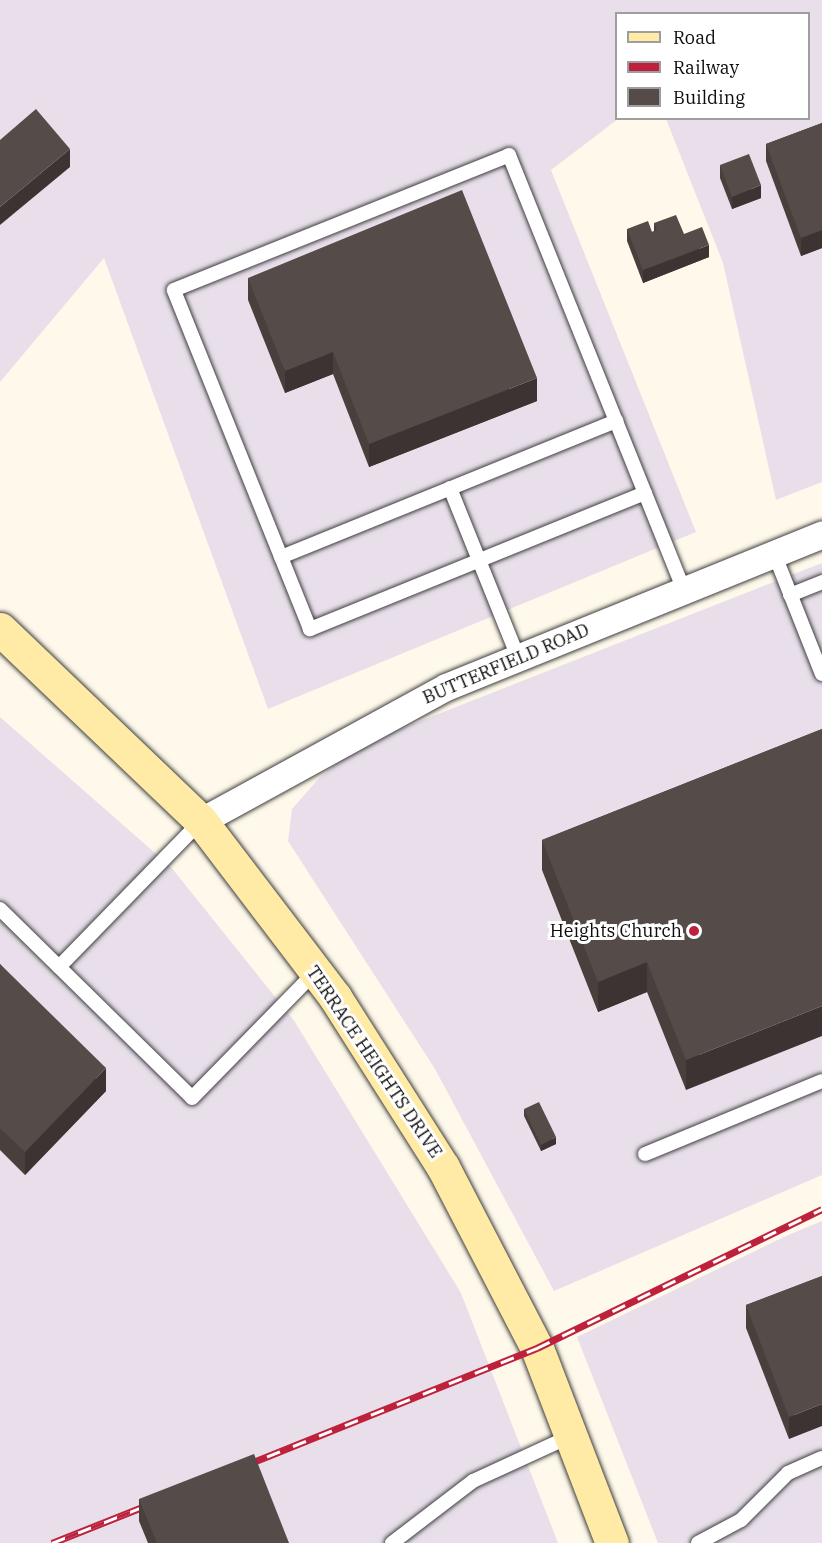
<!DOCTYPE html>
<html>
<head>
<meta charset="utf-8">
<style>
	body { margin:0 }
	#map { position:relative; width:822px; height:1543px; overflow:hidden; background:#fff9eb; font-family:"IBM Plex Serif",serif }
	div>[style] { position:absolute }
	.industrial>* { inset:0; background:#e8dfeb }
	.roads { filter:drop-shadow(0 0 2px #3f3f3f) drop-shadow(0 0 2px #3f3f3f) }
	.service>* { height:14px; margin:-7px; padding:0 7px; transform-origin:7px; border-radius:7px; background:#fff }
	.minor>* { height:27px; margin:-13.5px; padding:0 13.5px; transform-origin:13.5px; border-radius:13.5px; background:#fff }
	.secondary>* { height:33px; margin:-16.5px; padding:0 16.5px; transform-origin:16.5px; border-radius:16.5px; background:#ffeaa6 }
	.rail>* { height:7px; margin-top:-3.5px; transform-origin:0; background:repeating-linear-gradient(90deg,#fff 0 14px,#be213b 0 28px); box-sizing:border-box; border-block:2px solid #be213b }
	.wall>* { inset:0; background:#49403e }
	.shaded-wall>* { inset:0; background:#3c3432 }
	.building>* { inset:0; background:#554b48 }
	.dots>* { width:16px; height:16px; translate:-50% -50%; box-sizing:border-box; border:3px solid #fff; border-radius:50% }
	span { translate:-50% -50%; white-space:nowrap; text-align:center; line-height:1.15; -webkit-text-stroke:6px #fff; paint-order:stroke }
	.street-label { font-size:18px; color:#0c0c0c }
	.poi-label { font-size:18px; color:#0c0c0c }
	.right { translate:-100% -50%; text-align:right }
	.legend { position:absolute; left:615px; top:12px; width:195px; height:108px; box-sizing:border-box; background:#fff; border:2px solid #9e9e9e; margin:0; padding:8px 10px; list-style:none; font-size:18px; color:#0c0c0c }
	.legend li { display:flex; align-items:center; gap:12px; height:30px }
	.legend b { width:30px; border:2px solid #9e9e9e }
</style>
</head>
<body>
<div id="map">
	<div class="industrial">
		<i style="clip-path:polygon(0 0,822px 0,822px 482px,776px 500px,723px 263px,666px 119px,808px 118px,808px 14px,616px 14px,618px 119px,551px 170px,696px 532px,268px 709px,104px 258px,0 382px)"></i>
		<i style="clip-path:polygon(822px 563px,822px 1175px,554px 1291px,435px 1069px,288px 841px,292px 809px,320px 777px,362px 744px)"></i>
		<i style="clip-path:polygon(0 717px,171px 867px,293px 1019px,461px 1293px,558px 1543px,0 1543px)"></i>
		<i style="clip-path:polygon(822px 1221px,822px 1543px,658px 1543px,577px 1337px,786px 1236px)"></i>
	</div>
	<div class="roads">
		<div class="service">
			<i style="left:450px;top:488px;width:182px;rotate:68.1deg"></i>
			<i style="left:645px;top:493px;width:362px;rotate:157.9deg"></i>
			<i style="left:310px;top:629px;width:365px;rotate:-111.9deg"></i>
			<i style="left:174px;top:290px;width:361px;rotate:-21.9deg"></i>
			<i style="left:509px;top:155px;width:469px;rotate:68.1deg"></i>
			<i style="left:774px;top:553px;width:130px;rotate:68.4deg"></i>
			<i style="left:281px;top:557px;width:362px;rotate:-22.1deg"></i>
			<i style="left:790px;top:595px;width:35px;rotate:-22deg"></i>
			<i style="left:0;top:909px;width:269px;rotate:44.5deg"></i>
			<i style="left:192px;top:1098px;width:176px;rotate:-45.7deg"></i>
			<i style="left:59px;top:967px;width:204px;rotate:-45.8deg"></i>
			<i style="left:645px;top:1154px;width:191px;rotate:-22.4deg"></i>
			<i style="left:392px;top:1543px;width:102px;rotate:-37.4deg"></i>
			<i style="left:473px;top:1481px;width:108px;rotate:-24.7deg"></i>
			<i style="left:698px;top:1543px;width:49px;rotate:-28.1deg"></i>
			<i style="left:741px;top:1520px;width:66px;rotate:-45deg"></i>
			<i style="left:788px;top:1473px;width:37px;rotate:-24deg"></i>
		</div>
		<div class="minor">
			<i style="left:201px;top:821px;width:279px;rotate:-28.7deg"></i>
			<i style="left:446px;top:687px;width:406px;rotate:-22.1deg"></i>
		</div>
		<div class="secondary">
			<i style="left:0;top:629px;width:278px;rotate:43.7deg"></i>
			<i style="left:201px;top:821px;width:221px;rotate:52.7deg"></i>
			<i style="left:335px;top:997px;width:201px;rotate:57.6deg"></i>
			<i style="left:443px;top:1167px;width:204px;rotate:62.6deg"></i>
			<i style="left:537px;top:1348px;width:209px;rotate:69deg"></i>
		</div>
	</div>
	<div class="rail">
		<i style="left:241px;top:1467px;width:319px;rotate:-21.9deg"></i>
		<i style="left:537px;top:1348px;width:317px;rotate:-26deg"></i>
		<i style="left:52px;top:1543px;width:111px;rotate:-21.7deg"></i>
	</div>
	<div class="wall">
		<i style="clip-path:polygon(822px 123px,822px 248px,801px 256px,766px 161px,766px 144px)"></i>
		<i style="clip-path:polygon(720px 165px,761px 198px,732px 209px,720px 178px)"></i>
		<i style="clip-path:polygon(654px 223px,684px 234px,709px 257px,643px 283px,627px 241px,627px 229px,652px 232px,654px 231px)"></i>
		<i style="clip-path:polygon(248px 278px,537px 401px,369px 467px,333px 374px,285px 393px,248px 300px)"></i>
		<i style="clip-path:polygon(822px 729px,686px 1090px,647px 992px,598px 1012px,542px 870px,542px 840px)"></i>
		<i style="clip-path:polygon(0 964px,106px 1091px,25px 1175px,0 1150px)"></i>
		<i style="clip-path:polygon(524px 1109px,556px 1144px,541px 1151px,524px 1116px)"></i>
		<i style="clip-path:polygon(822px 1276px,789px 1439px,746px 1328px,746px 1305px)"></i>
		<i style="clip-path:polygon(139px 1499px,289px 1543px,148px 1543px,139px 1521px)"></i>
	</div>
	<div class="shaded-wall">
		<i style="clip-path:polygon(70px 149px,70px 167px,0 225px,0 207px)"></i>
		<i style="clip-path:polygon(761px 185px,761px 198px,732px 209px,732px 197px)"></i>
		<i style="clip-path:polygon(822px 230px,822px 248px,801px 256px,801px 238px)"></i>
		<i style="clip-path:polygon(709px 245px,709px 257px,643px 283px,643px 270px)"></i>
		<i style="clip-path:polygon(333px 352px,333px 374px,285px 393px,285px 371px)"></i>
		<i style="clip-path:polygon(537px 378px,537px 401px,369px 467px,369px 444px)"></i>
		<i style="clip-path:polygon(647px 962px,647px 992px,598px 1012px,598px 982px)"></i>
		<i style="clip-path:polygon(822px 1006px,822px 1036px,686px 1090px,686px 1060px)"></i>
		<i style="clip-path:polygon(106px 1068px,106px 1091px,25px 1175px,25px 1152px)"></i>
		<i style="clip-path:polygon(556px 1137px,556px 1144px,541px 1151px,541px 1145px)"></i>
		<i style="clip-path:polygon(822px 1404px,822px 1426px,789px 1439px,789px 1417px)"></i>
	</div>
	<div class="building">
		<i style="clip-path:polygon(36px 109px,70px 149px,0 207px,0 140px)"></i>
		<i style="clip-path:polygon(822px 123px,822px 230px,801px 238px,766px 144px)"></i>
		<i style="clip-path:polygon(749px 154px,761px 185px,732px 197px,720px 165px)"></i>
		<i style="clip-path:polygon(462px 190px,537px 378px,369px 444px,333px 352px,285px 371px,248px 278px)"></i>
		<i style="clip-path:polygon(676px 215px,684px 234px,702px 227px,709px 245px,643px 270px,627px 229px,648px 221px,652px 232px,657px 230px,654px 223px)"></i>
		<i style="clip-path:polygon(822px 729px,822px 1006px,686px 1060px,647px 962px,598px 982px,542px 840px)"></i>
		<i style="clip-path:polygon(0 964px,106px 1068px,25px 1152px,0 1128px)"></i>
		<i style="clip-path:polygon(539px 1102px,556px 1137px,541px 1145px,524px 1109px)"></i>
		<i style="clip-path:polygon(822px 1276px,822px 1404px,789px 1417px,746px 1305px)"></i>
		<i style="clip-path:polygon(254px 1454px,289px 1543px,157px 1543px,139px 1499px)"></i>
	</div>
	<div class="dots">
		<i style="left:694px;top:931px;background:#be213b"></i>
	</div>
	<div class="street-label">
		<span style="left:506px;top:664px;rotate:-23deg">BUTTERFIELD ROAD</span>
		<span style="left:374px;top:1062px;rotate:56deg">TERRACE HEIGHTS DRIVE</span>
	</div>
	<div class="poi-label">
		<span class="right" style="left:682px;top:931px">Heights Church</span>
	</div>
	<ul class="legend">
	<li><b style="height:8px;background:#ffeaa6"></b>Road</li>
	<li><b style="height:8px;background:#be213b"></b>Railway</li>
	<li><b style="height:16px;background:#554b48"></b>Building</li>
	</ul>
</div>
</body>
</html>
